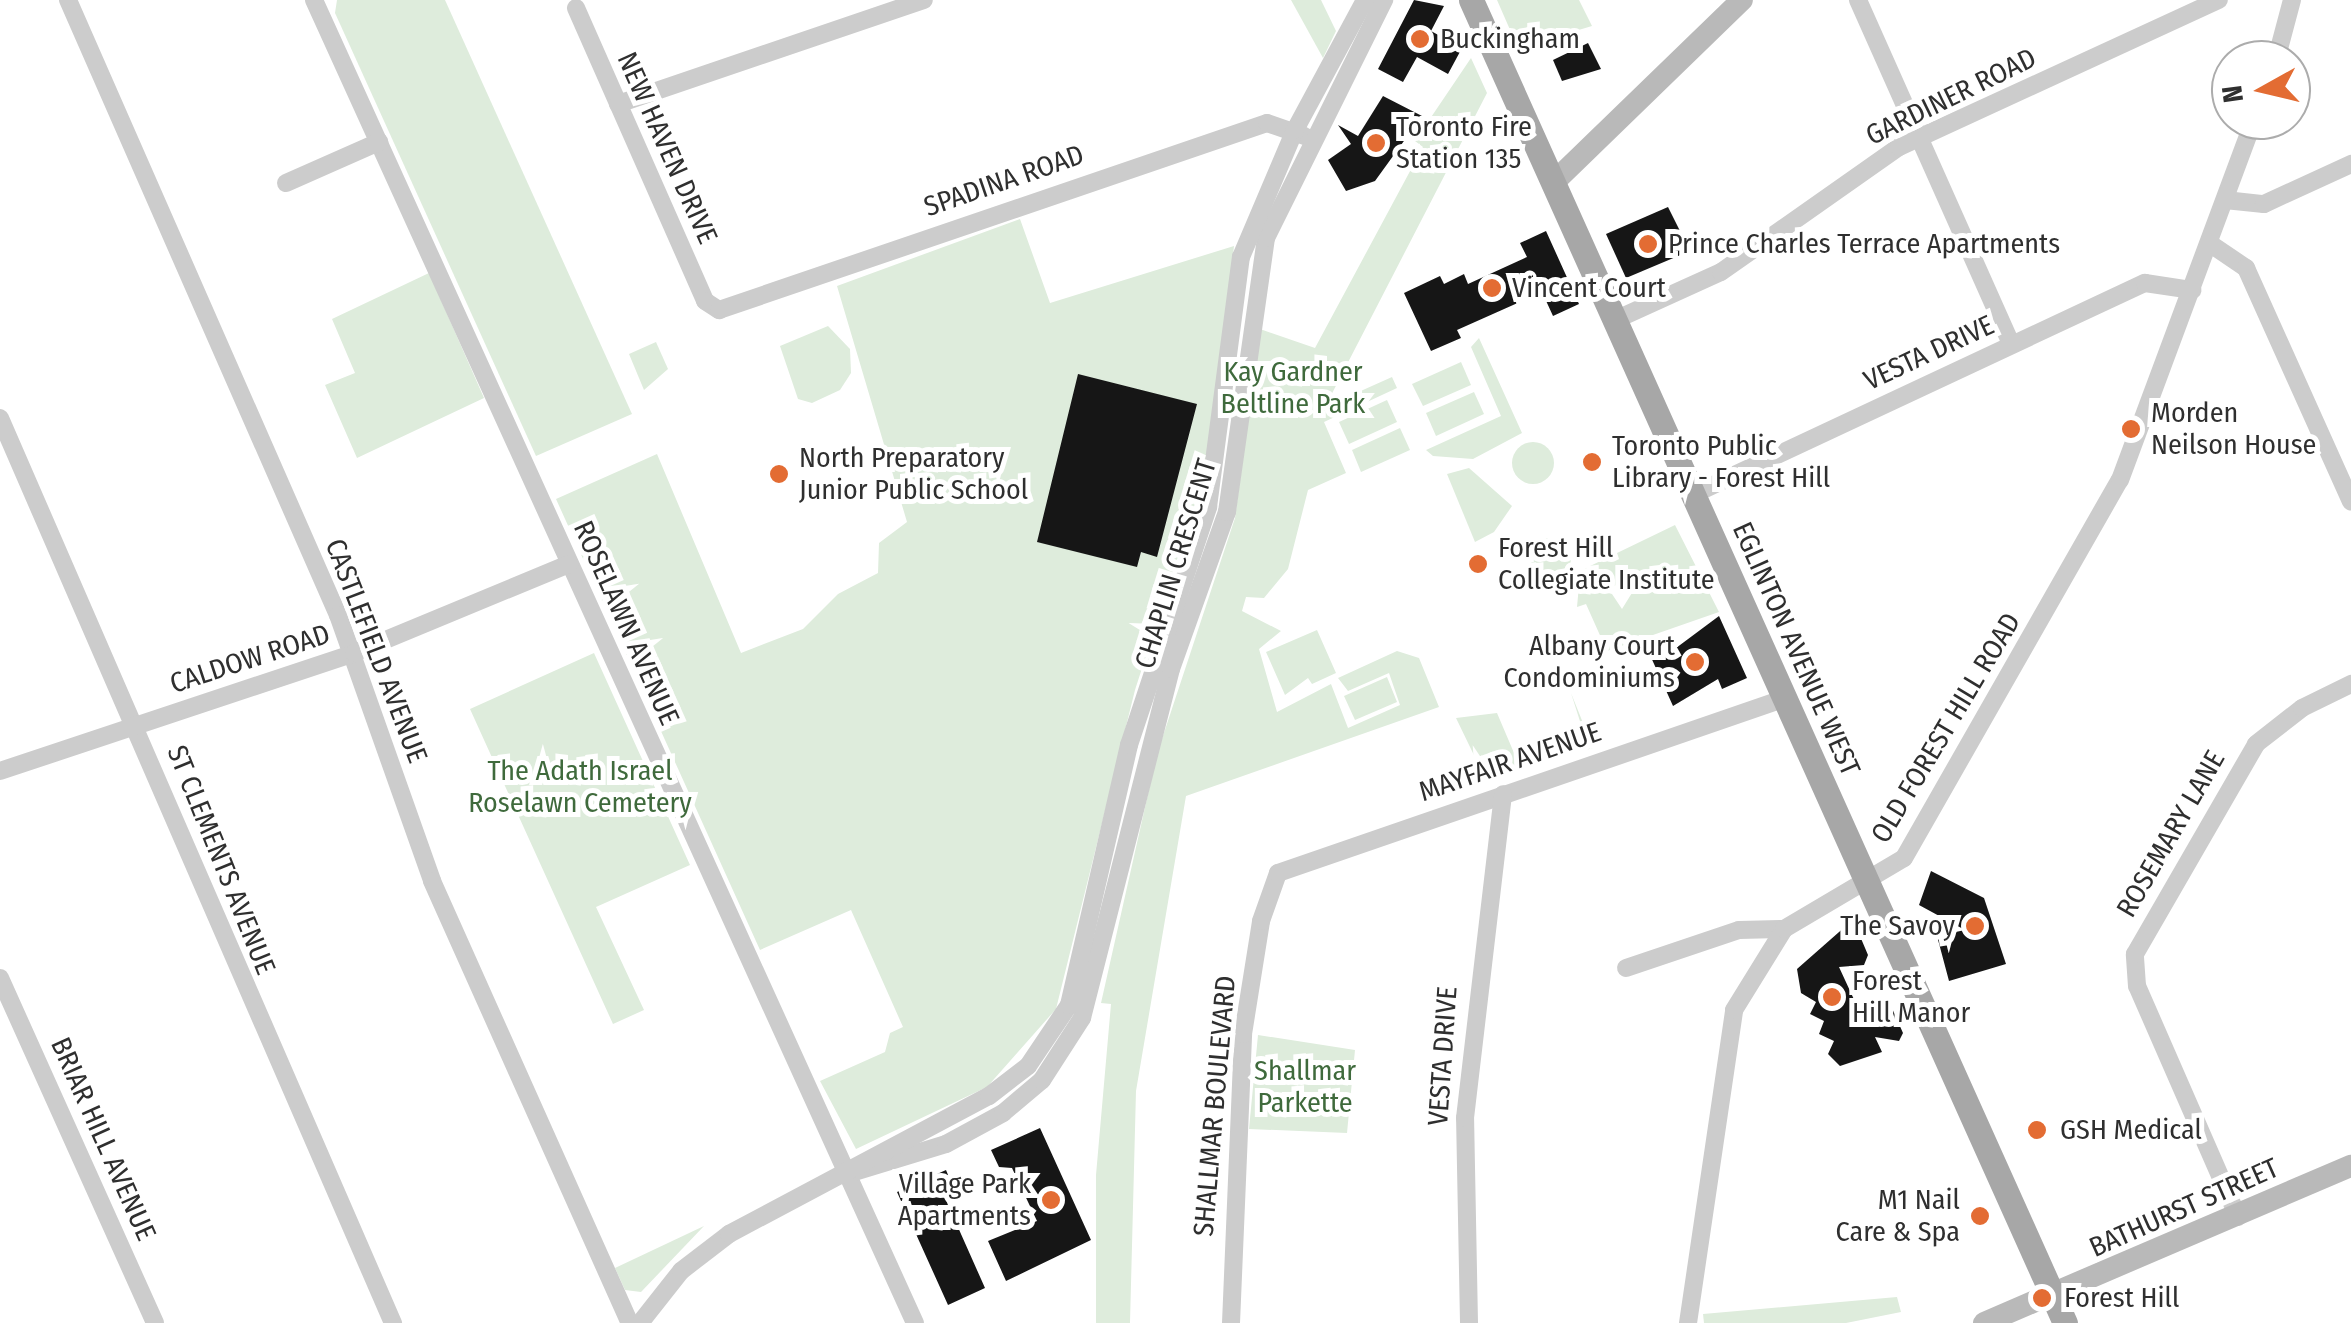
<!DOCTYPE html>
<html>
<head>
<meta charset="utf-8">
<style>
	body { margin:0 }
	#map { position:relative; width:2351px; height:1323px; overflow:hidden; background:#fff; font-family:"Fira Sans Condensed",sans-serif }
	div>[style] { position:absolute }
	.green>* { inset:0; background:#deecdc }
	.round { border-radius:50% }
	.building>* { inset:0; background:#161616 }
	.street>* { height:18px; margin:-9px; padding:0 9px; transform-origin:9px; border-radius:9px; background:#ccc }
	.secondary>* { height:22px; margin:-11px; padding:0 11px; transform-origin:11px; border-radius:11px; background:#b9b9b9 }
	.primary>* { height:25px; margin:-12.5px; padding:0 12.5px; transform-origin:12.5px; border-radius:12.5px; background:#a7a7a7 }
	.dots>* { width:28px; height:28px; translate:-50% -50%; box-sizing:border-box; border:5px solid #fff; border-radius:50% }
	span { translate:-50% -50%; white-space:nowrap; text-align:center; line-height:1.15; -webkit-text-stroke:10px #fff; paint-order:stroke }
	.poi-label { font-size:28px; color:#2f2f2f }
	.left { translate:0 -50%; text-align:left }
	.right { translate:-100% -50%; text-align:right }
	.street-label { font-size:28px; color:#2f2f2f }
	.park-label { font-size:28px; color:#3f6a3c }
	.north { position:absolute; left:2211px; top:40px; width:100px; height:100px; box-sizing:border-box; background:#fff; border:2px solid #acacac; border-radius:50%; rotate:262deg; font-size:28px; font-weight:700; line-height:40px; text-align:center; color:#2f2f2f }
	.north::after { content:''; display:block; margin:auto; width:35px; height:45px; background:#e36c33; clip-path:polygon(50% 0,100% 100%,50% 72%,0 100%) }
</style>
</head>
<body>
<div id="map">
	<div class="green">
		<i style="clip-path:polygon(337px 0,445px 0,632px 414px,536px 456px,335px 13px)"></i>
		<i style="clip-path:polygon(1291px 0,1321px 0,1336px 31px,1323px 58px)"></i>
		<i style="clip-path:polygon(1497px 0,1579px 0,1592px 26px,1518px 48px)"></i>
		<i style="clip-path:polygon(1471px 58px,1487px 93px,1325px 407px,1392px 377px,1397px 388px,1324px 422px,1346px 473px,1308px 490px,1288px 569px,1264px 598px,1246px 597px,1242px 611px,1281px 631px,1259px 649px,1277px 712px,1331px 684px,1348px 728px,1400px 705px,1389px 673px,1348px 691px,1338px 678px,1397px 651px,1419px 658px,1439px 707px,1186px 796px,1136px 1091px,1130px 1323px,1096px 1323px,1096px 1175px,1111px 1004px,1101px 1003px,1157px 754px,1235px 518px,1260px 329px,1315px 348px,1423px 147px,1415px 141px)"></i>
		<i style="clip-path:polygon(1020px 219px,1050px 303px,1234px 246px,1210px 457px,1135px 690px,1056px 1009px,987px 1087px,856px 1149px,820px 1081px,885px 1052px,890px 1033px,903px 1027px,851px 910px,760px 950px,556px 499px,657px 454px,741px 653px,803px 629px,838px 594px,878px 573px,879px 543px,907px 522px,837px 286px)"></i>
		<i style="clip-path:polygon(429px 273px,484px 398px,357px 458px,325px 385px,355px 373px,332px 319px)"></i>
		<i style="clip-path:polygon(828px 326px,850px 349px,851px 373px,840px 390px,812px 403px,798px 399px,780px 346px)"></i>
		<i style="clip-path:polygon(1479px 338px,1522px 433px,1473px 459px,1433px 456px,1426px 450px,1501px 416px,1471px 347px)"></i>
		<i style="clip-path:polygon(656px 342px,668px 369px,644px 390px,629px 354px)"></i>
		<i style="clip-path:polygon(1461px 362px,1471px 385px,1423px 406px,1412px 384px)"></i>
		<i style="clip-path:polygon(1474px 392px,1484px 414px,1436px 436px,1426px 413px)"></i>
		<i style="clip-path:polygon(1387px 400px,1397px 422px,1349px 444px,1339px 422px)"></i>
		<i style="clip-path:polygon(1400px 428px,1410px 450px,1361px 472px,1352px 450px)"></i>
		<i class="round" style="left:1512px;top:442px;width:42px;height:42px"></i>
		<i style="clip-path:polygon(1469px 468px,1512px 506px,1494px 532px,1475px 542px,1447px 474px)"></i>
		<i style="clip-path:polygon(1675px 525px,1719px 612px,1607px 651px,1586px 604px,1577px 607px,1579px 585px,1612px 594px,1622px 609px,1635px 588px,1622px 575px,1612px 591px,1581px 582px,1586px 568px)"></i>
		<i class="round" style="left:1531px;top:538px;width:40px;height:40px"></i>
		<i style="clip-path:polygon(1317px 630px,1336px 673px,1312px 684px,1308px 678px,1285px 695px,1266px 652px)"></i>
		<i style="clip-path:polygon(594px 653px,690px 865px,596px 907px,644px 1010px,613px 1024px,470px 709px)"></i>
		<i style="clip-path:polygon(1387px 677px,1397px 702px,1355px 720px,1344px 696px)"></i>
		<i style="clip-path:polygon(1571px 693px,1593px 748px,1485px 778px,1456px 718px,1497px 713px,1520px 767px,1585px 737px)"></i>
		<i style="clip-path:polygon(1258px 1035px,1355px 1050px,1347px 1133px,1249px 1129px)"></i>
		<i style="clip-path:polygon(704px 1226px,641px 1292px,625px 1290px,615px 1268px)"></i>
		<i style="clip-path:polygon(1897px 1297px,1901px 1312px,1846px 1323px,1704px 1323px,1703px 1314px)"></i>
	</div>
	<div class="building">
		<i style="clip-path:polygon(1414px 0,1444px 6px,1431px 31px,1462px 48px,1448px 74px,1417px 57px,1403px 82px,1378px 69px)"></i>
		<i style="clip-path:polygon(1588px 43px,1601px 69px,1562px 81px,1553px 60px)"></i>
		<i style="clip-path:polygon(1383px 96px,1422px 116px,1375px 181px,1346px 191px,1328px 160px,1351px 144px,1338px 125px,1358px 136px)"></i>
		<i style="clip-path:polygon(1668px 207px,1690px 251px,1626px 278px,1606px 234px)"></i>
		<i style="clip-path:polygon(1546px 231px,1579px 304px,1553px 316px,1542px 292px,1457px 330px,1461px 338px,1431px 351px,1404px 293px,1440px 276px,1444px 284px,1464px 274px,1468px 284px,1527px 257px,1520px 243px)"></i>
		<i style="clip-path:polygon(1078px 374px,1197px 404px,1157px 557px,1141px 552px,1137px 567px,1037px 542px)"></i>
		<i style="clip-path:polygon(1719px 616px,1747px 678px,1722px 689px,1718px 679px,1673px 706px,1645px 644px,1669px 633px,1676px 648px)"></i>
		<i style="clip-path:polygon(1931px 871px,1984px 898px,2006px 964px,1949px 981px,1937px 936px,1965px 930px,1919px 905px)"></i>
		<i style="clip-path:polygon(1847px 925px,1857px 929px,1868px 955px,1864px 965px,1839px 967px,1863px 1019px,1891px 1006px,1903px 1033px,1899px 1041px,1875px 1037px,1882px 1052px,1840px 1066px,1828px 1054px,1834px 1041px,1819px 1034px,1824px 1021px,1810px 1014px,1816px 1002px,1801px 993px,1797px 969px)"></i>
		<i style="clip-path:polygon(1040px 1128px,1091px 1240px,1006px 1281px,988px 1241px,1037px 1221px,1012px 1168px,999px 1167px,991px 1150px)"></i>
		<i style="clip-path:polygon(946px 1170px,953px 1187px,945px 1198px,985px 1288px,948px 1305px,897px 1192px)"></i>
	</div>
	<div class="street">
		<i style="left:68px;top:0;width:672px;rotate:66.3deg"></i>
		<i style="left:338px;top:615px;width:282px;rotate:70.5deg"></i>
		<i style="left:432px;top:881px;width:484px;rotate:65.9deg"></i>
		<i style="left:314px;top:0;width:1453px;rotate:65.57deg"></i>
		<i style="left:1858px;top:0;width:376px;rotate:66deg"></i>
		<i style="left:576px;top:8px;width:320px;rotate:66.2deg"></i>
		<i style="left:705px;top:301px;width:17px;rotate:33deg"></i>
		<i style="left:719px;top:310px;width:579px;rotate:-18.84deg"></i>
		<i style="left:1267px;top:123px;width:39px;rotate:19deg"></i>
		<i style="left:2276px;top:60px;width:62px;rotate:-75.1deg"></i>
		<i style="left:618px;top:104px;width:323px;rotate:-18.8deg"></i>
		<i style="left:286px;top:183px;width:102px;rotate:-23.8deg"></i>
		<i style="left:2225px;top:200px;width:39px;rotate:6deg"></i>
		<i style="left:2264px;top:204px;width:96px;rotate:-24.7deg"></i>
		<i style="left:2209px;top:243px;width:45px;rotate:34deg"></i>
		<i style="left:2246px;top:268px;width:256px;rotate:65.8deg"></i>
		<i style="left:1615px;top:320px;width:116px;rotate:-24.4deg"></i>
		<i style="left:1721px;top:272px;width:218px;rotate:-35.1deg"></i>
		<i style="left:1899px;top:147px;width:352px;rotate:-24.7deg"></i>
		<i style="left:0;top:418px;width:987px;rotate:66.53deg"></i>
		<i style="left:1694px;top:494px;width:498px;rotate:-25.1deg"></i>
		<i style="left:2145px;top:283px;width:48px;rotate:8.5deg"></i>
		<i style="left:0;top:771px;width:373px;rotate:-18.4deg"></i>
		<i style="left:354px;top:653px;width:233px;rotate:-22.5deg"></i>
		<i style="left:1626px;top:968px;width:119px;rotate:-18.6deg"></i>
		<i style="left:1739px;top:930px;width:45px;rotate:-1.3deg"></i>
		<i style="left:0;top:978px;width:378px;rotate:65.8deg"></i>
		<i style="left:848px;top:1174px;width:102px;rotate:-17deg"></i>
		<i style="left:946px;top:1144px;width:65px;rotate:-28.5deg"></i>
		<i style="left:1003px;top:1113px;width:51px;rotate:-40.2deg"></i>
		<i style="left:1042px;top:1080px;width:74px;rotate:-57.2deg"></i>
		<i style="left:1082px;top:1018px;width:360px;rotate:-75.7deg"></i>
		<i style="left:1171px;top:669px;width:167px;rotate:-70.4deg"></i>
		<i style="left:1227px;top:512px;width:277px;rotate:-81.9deg"></i>
		<i style="left:1266px;top:238px;width:266px;rotate:-63.6deg"></i>
		<i style="left:2238px;top:1217px;width:252px;rotate:-113.6deg"></i>
		<i style="left:2137px;top:986px;width:32px;rotate:-94deg"></i>
		<i style="left:2135px;top:954px;width:242px;rotate:-60deg"></i>
		<i style="left:2256px;top:744px;width:58px;rotate:-38deg"></i>
		<i style="left:2302px;top:708px;width:55px;rotate:-26.1deg"></i>
		<i style="left:640px;top:1323px;width:66px;rotate:-51.7deg"></i>
		<i style="left:681px;top:1271px;width:61px;rotate:-37.6deg"></i>
		<i style="left:729px;top:1234px;width:294px;rotate:-28deg"></i>
		<i style="left:989px;top:1096px;width:49px;rotate:-37.6deg"></i>
		<i style="left:1028px;top:1066px;width:73px;rotate:-56.1deg"></i>
		<i style="left:1069px;top:1005px;width:267px;rotate:-77deg"></i>
		<i style="left:1129px;top:745px;width:251px;rotate:-71.6deg"></i>
		<i style="left:1208px;top:507px;width:252px;rotate:-82.5deg"></i>
		<i style="left:1241px;top:257px;width:138px;rotate:-67deg"></i>
		<i style="left:1295px;top:130px;width:148px;rotate:-61.7deg"></i>
		<i style="left:1231px;top:1323px;width:289px;rotate:-87.6deg"></i>
		<i style="left:1243px;top:1034px;width:114px;rotate:-80.9deg"></i>
		<i style="left:1261px;top:921px;width:51px;rotate:-70.5deg"></i>
		<i style="left:1278px;top:873px;width:537px;rotate:-19.01deg"></i>
		<i style="left:1469px;top:1323px;width:205px;rotate:-91.1deg"></i>
		<i style="left:1465px;top:1118px;width:326px;rotate:-83.3deg"></i>
		<i style="left:1688px;top:1323px;width:316px;rotate:-81.6deg"></i>
		<i style="left:1734px;top:1010px;width:95px;rotate:-58.3deg"></i>
		<i style="left:1784px;top:929px;width:139px;rotate:-30.6deg"></i>
		<i style="left:1904px;top:858px;width:435px;rotate:-60.3deg"></i>
		<i style="left:2120px;top:480px;width:384px;rotate:-69.6deg"></i>
	</div>
	<div class="secondary">
		<i style="left:1553px;top:183px;width:263px;rotate:-44.1deg"></i>
		<i style="left:1984px;top:1323px;width:399px;rotate:-23.2deg"></i>
	</div>
	<div class="primary">
		<i style="left:1471px;top:0;width:1450px;rotate:65.82deg"></i>
	</div>
	<div class="dots">
		<i style="left:1420px;top:39px;background:#e36c33"></i>
		<i style="left:1376px;top:143px;background:#e36c33"></i>
		<i style="left:1648px;top:244px;background:#e36c33"></i>
		<i style="left:1492px;top:288px;background:#e36c33"></i>
		<i style="left:2131px;top:429px;background:#e36c33"></i>
		<i style="left:1592px;top:462px;background:#e36c33"></i>
		<i style="left:779px;top:474px;background:#e36c33"></i>
		<i style="left:1478px;top:564px;background:#e36c33"></i>
		<i style="left:1695px;top:662px;background:#e36c33"></i>
		<i style="left:1975px;top:926px;background:#e36c33"></i>
		<i style="left:1832px;top:997px;background:#e36c33"></i>
		<i style="left:2037px;top:1130px;background:#e36c33"></i>
		<i style="left:1051px;top:1200px;background:#e36c33"></i>
		<i style="left:1980px;top:1216px;background:#e36c33"></i>
		<i style="left:2042px;top:1298px;background:#e36c33"></i>
	</div>
	<div class="poi-label">
		<span class="left" style="left:1440px;top:39px">Buckingham</span>
		<span class="left" style="left:1396px;top:143px">Toronto Fire<br>Station 135</span>
		<span class="left" style="left:1668px;top:244px">Prince Charles Terrace Apartments</span>
		<span class="left" style="left:1512px;top:288px">Vincent Court</span>
		<span class="left" style="left:2151px;top:429px">Morden<br>Neilson House</span>
		<span class="left" style="left:1612px;top:462px">Toronto Public<br>Library - Forest Hill</span>
		<span class="left" style="left:799px;top:474px">North Preparatory<br>Junior Public School</span>
		<span class="left" style="left:1498px;top:564px">Forest Hill<br>Collegiate Institute</span>
		<span class="right" style="left:1675px;top:662px">Albany Court<br>Condominiums</span>
		<span class="right" style="left:1955px;top:926px">The Savoy</span>
		<span class="left" style="left:1852px;top:997px">Forest<br>Hill Manor</span>
		<span class="left" style="left:2060px;top:1130px">GSH Medical</span>
		<span class="right" style="left:1031px;top:1200px">Village Park<br>Apartments</span>
		<span class="right" style="left:1960px;top:1216px">M1 Nail<br>Care &amp; Spa</span>
		<span class="left" style="left:2064px;top:1298px">Forest Hill</span>
	</div>
	<div class="street-label">
		<span style="left:1951px;top:97px;rotate:-26deg">GARDINER ROAD</span>
		<span style="left:667px;top:148px;rotate:66deg">NEW HAVEN DRIVE</span>
		<span style="left:1004px;top:181px;rotate:-19deg">SPADINA ROAD</span>
		<span style="left:1929px;top:353px;rotate:-25deg">VESTA DRIVE</span>
		<span style="left:1176px;top:564px;rotate:-73deg">CHAPLIN CRESCENT</span>
		<span style="left:626px;top:623px;rotate:66deg">ROSELAWN AVENUE</span>
		<span style="left:1796px;top:649px;rotate:66deg">EGLINTON AVENUE WEST</span>
		<span style="left:376px;top:651px;rotate:69deg">CASTLEFIELD AVENUE</span>
		<span style="left:250px;top:659px;rotate:-18deg">CALDOW ROAD</span>
		<span style="left:1946px;top:728px;rotate:-59deg">OLD FOREST HILL ROAD</span>
		<span style="left:1510px;top:762px;rotate:-19deg">MAYFAIR AVENUE</span>
		<span style="left:2171px;top:834px;rotate:-60deg">ROSEMARY LANE</span>
		<span style="left:221px;top:860px;rotate:68deg">ST CLEMENTS AVENUE</span>
		<span style="left:1443px;top:1056px;rotate:-86deg">VESTA DRIVE</span>
		<span style="left:1215px;top:1106px;rotate:-85deg">SHALLMAR BOULEVARD</span>
		<span style="left:103px;top:1139px;rotate:66deg">BRIAR HILL AVENUE</span>
		<span style="left:2184px;top:1208px;rotate:-24deg">BATHURST STREET</span>
	</div>
	<div class="park-label">
		<span style="left:1293px;top:388px">Kay Gardner<br>Beltline Park</span>
		<span style="left:580px;top:787px">The Adath Israel<br>Roselawn Cemetery</span>
		<span style="left:1305px;top:1087px">Shallmar<br>Parkette</span>
	</div>
	<div class="north">N</div>
</div>
</body>
</html>
